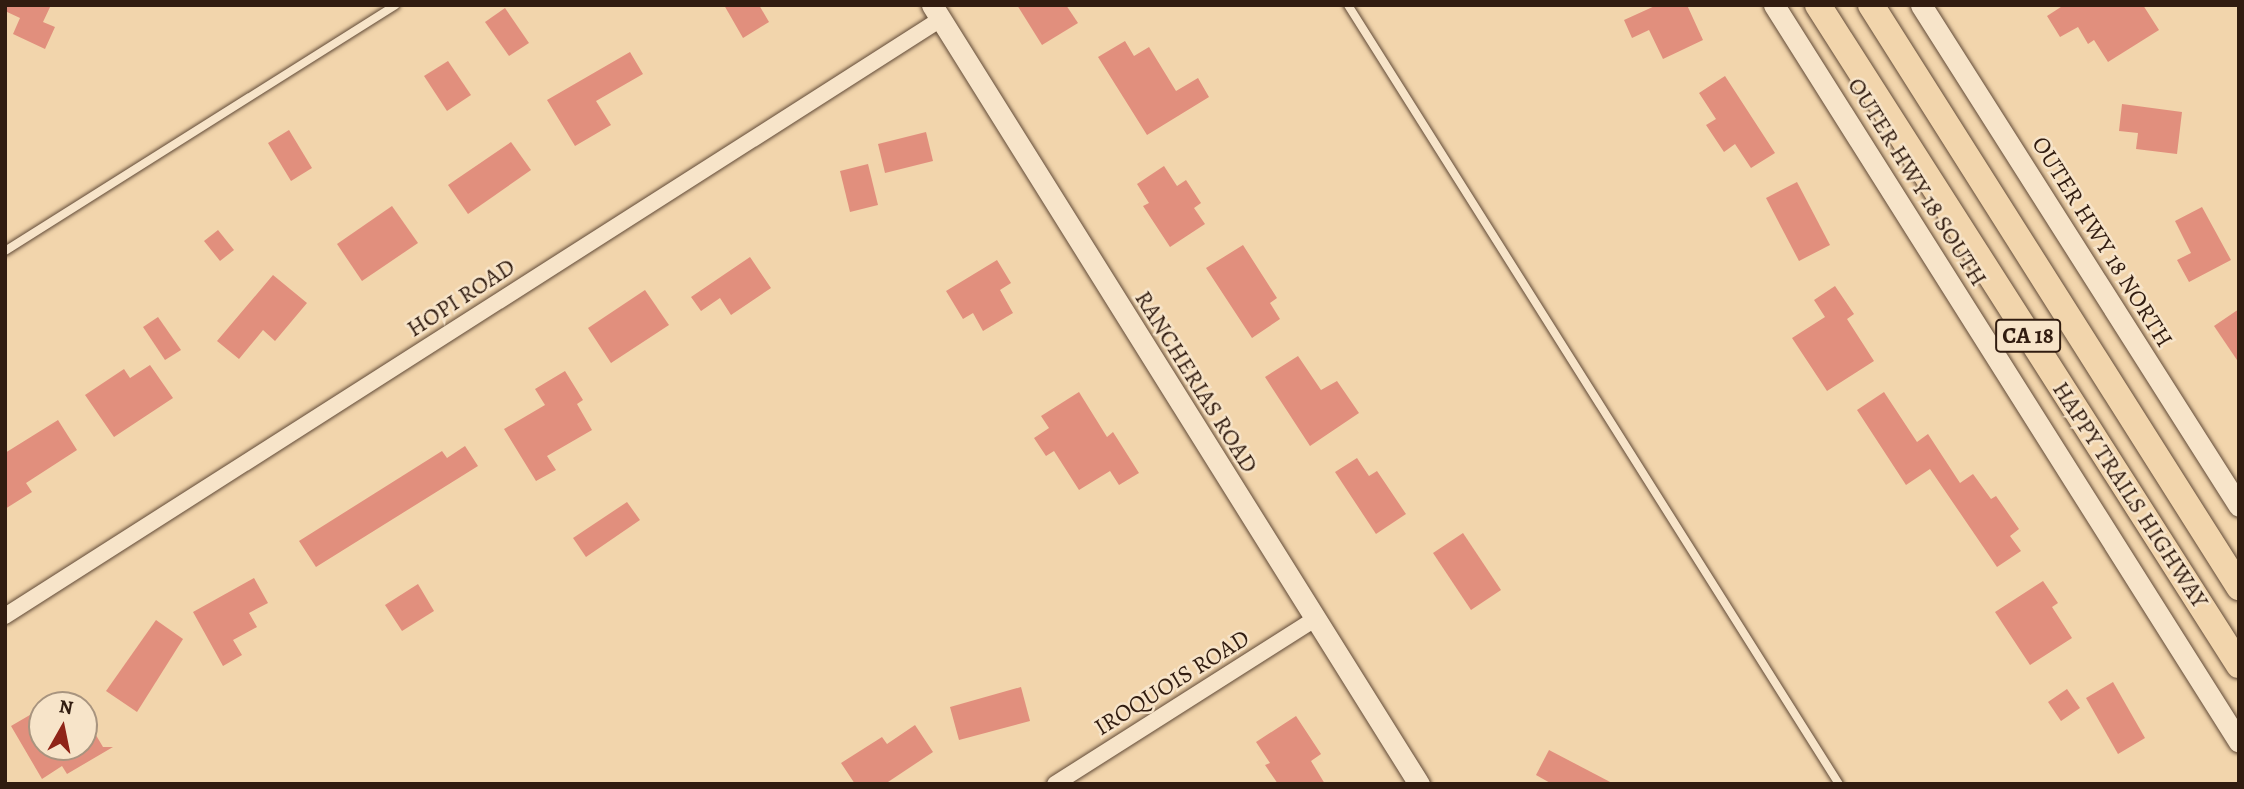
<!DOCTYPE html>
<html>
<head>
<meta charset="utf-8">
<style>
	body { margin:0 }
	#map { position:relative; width:2244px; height:789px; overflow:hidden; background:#f2d5ac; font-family:Alegreya,serif }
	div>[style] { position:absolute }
	.building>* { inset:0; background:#e18f7d }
	.roads { filter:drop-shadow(0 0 2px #614a37) drop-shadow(0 0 2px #614a37) }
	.service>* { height:8px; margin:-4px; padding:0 4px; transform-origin:4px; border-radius:4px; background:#f7e4c9 }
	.minor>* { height:16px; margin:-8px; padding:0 8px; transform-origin:8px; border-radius:8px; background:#f7e4c9 }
	.tertiary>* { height:21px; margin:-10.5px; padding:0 10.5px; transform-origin:10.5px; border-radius:10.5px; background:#f7e4c9 }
	.primary>* { height:26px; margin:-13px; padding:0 13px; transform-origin:13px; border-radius:13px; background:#f2d5ac }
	span { translate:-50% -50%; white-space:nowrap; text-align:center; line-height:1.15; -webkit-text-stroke:5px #f7e4c9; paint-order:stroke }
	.shield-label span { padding:2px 5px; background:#f7e4c9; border:2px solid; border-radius:5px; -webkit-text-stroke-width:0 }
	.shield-label { font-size:23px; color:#311c10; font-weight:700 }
	.street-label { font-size:24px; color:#311c10 }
	.frame { position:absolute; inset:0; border:7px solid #311c10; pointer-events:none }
	.north { position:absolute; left:28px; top:691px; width:70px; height:70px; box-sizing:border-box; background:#f7e4c9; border:2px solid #a8947f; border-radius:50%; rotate:9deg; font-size:19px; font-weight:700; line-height:28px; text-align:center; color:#311c10 }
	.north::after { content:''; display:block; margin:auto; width:24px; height:32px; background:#8f2418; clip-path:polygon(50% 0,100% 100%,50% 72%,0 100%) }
</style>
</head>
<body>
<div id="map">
	<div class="building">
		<i style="clip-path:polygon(5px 5px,51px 5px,43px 22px,55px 27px,45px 49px,13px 34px,20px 18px,5px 11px)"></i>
		<i style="clip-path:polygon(724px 5px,759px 5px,769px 22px,743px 38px)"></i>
		<i style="clip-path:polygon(1017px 5px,1066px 5px,1078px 23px,1042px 45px)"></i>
		<i style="clip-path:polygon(1657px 5px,1687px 5px,1703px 40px,1663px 59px,1649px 30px,1632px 38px,1624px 20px)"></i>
		<i style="clip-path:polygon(2064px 5px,2143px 5px,2159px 30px,2108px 62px,2094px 40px,2088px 44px,2078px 27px,2060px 37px,2047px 16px)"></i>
		<i style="clip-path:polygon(505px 8px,529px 43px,509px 56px,485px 22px)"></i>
		<i style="clip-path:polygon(1125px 41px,1134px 56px,1149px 47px,1176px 91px,1198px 78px,1209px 97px,1147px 135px,1098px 57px)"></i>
		<i style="clip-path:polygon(630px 52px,643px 74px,596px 101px,611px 125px,575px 146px,547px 100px)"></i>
		<i style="clip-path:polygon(448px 61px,471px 95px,447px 111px,424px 76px)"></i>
		<i style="clip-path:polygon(1725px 76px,1775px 153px,1751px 168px,1735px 144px,1724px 152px,1706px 125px,1716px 119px,1699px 93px)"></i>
		<i style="clip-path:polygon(2122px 104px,2182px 112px,2177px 154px,2136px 149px,2138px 133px,2119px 131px)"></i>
		<i style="clip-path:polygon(289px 130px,312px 168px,291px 181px,268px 143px)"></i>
		<i style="clip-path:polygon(926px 132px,933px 161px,885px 173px,878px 144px)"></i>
		<i style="clip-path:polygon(511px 142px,531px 170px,468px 214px,448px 185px)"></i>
		<i style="clip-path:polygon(868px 164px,878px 205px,850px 212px,840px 171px)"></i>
		<i style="clip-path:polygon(1164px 166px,1177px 186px,1186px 180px,1201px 203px,1194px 208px,1205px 224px,1170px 247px,1143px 206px,1149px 203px,1137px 184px)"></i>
		<i style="clip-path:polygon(1797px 182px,1830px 245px,1799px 261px,1766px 198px)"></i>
		<i style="clip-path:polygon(392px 206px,418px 243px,362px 281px,337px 244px)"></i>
		<i style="clip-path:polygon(2202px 207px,2231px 260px,2189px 282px,2177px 260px,2191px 253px,2175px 221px)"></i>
		<i style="clip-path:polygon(218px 230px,234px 250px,220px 261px,204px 241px)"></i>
		<i style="clip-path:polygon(1243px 245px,1277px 298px,1270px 303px,1280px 319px,1252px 338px,1206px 268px)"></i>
		<i style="clip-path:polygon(750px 257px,771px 288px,731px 315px,720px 298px,701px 311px,691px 297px)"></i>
		<i style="clip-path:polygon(997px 260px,1011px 283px,1000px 290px,1013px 313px,983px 331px,973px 313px,963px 319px,946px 291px)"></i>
		<i style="clip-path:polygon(273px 275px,307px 303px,275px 341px,263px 330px,239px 359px,217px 341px)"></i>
		<i style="clip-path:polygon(1835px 286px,1854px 314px,1847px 319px,1874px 361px,1827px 391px,1792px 338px,1825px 317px,1814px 300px)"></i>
		<i style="clip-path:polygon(645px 290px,669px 325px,611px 363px,588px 328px)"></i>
		<i style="clip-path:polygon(2239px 309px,2239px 363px,2214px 326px)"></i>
		<i style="clip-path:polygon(158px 317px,181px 350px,165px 360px,143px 327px)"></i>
		<i style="clip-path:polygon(1298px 356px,1321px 390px,1337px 381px,1359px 413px,1310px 446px,1265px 377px)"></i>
		<i style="clip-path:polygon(150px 365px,173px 398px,114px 437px,85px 395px,124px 369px,130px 378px)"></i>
		<i style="clip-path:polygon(565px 371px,583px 400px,577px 404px,592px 430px,547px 456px,556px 470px,536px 481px,504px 429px,545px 405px,535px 389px)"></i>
		<i style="clip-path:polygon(1079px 392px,1107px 437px,1113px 432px,1139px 473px,1119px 485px,1110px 471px,1079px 490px,1054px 451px,1046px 456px,1034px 438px,1049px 428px,1041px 416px)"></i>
		<i style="clip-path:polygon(1884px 392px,1917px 442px,1928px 434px,1960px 483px,1973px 474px,1991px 499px,1996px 496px,2019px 529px,2010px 536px,2021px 551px,1997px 567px,1930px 469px,1906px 485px,1857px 410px)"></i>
		<i style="clip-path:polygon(58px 420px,77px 450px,26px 483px,32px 492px,5px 509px,5px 453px)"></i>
		<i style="clip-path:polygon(465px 446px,478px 466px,316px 567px,299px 541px,442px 451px,447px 458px)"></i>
		<i style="clip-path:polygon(1357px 458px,1369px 476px,1377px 471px,1406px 514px,1376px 534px,1335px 472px)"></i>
		<i style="clip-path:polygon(627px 502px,640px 520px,586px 557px,573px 538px)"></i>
		<i style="clip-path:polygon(1463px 533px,1501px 590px,1471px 610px,1433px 553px)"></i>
		<i style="clip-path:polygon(254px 578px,268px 603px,249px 613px,257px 627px,233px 640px,242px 655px,223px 666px,193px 612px)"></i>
		<i style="clip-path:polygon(2043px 581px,2058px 603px,2052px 607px,2072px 638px,2030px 665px,1995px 612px)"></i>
		<i style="clip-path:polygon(418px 584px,434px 611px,402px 631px,385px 605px)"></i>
		<i style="clip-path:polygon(156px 620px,183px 639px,137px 712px,106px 691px)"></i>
		<i style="clip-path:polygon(2113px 682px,2145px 738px,2118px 754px,2086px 698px)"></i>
		<i style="clip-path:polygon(1021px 687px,1030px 721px,959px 740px,950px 707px)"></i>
		<i style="clip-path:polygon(2067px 689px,2080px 708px,2061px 721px,2048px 702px)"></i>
		<i style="clip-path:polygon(35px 712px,42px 724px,42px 747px,84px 747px,84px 715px,103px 747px,113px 747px,67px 774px,62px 766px,42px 779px,11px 726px)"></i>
		<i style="clip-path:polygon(1296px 716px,1321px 754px,1311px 761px,1325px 784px,1278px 784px,1265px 765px,1270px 763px,1256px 742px)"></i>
		<i style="clip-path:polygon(915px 725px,933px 752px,885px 784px,855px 784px,841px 763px,882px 737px,887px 744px)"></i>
		<i style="clip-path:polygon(1549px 750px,1614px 784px,1552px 784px,1536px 775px)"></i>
	</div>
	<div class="roads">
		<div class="service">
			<i style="left:1348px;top:5px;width:921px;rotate:57.78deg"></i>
			<i style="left:5px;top:251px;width:461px;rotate:-32.2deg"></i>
		</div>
		<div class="minor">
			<i style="left:5px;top:616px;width:1110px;rotate:-32.53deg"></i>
			<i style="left:1055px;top:784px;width:306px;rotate:-32.4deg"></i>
		</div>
		<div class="tertiary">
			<i style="left:932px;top:5px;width:919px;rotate:57.99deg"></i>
			<i style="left:1774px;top:5px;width:871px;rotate:57.75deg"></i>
			<i style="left:1921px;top:5px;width:593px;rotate:57.6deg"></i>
		</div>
		<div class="primary">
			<i style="left:1818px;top:5px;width:783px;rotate:57.47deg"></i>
			<i style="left:1871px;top:5px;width:689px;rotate:57.69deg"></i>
		</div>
	</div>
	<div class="shield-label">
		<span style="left:2028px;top:336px">CA 18</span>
	</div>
	<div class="street-label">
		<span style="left:1917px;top:182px;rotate:58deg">OUTER HWY 18 SOUTH</span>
		<span style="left:2102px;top:242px;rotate:58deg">OUTER HWY 18 NORTH</span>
		<span style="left:461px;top:298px;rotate:-33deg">HOPI ROAD</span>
		<span style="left:1196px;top:382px;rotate:58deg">RANCHERIAS ROAD</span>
		<span style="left:2130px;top:495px;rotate:57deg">HAPPY TRAILS HIGHWAY</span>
		<span style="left:1172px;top:683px;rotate:-32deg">IROQUOIS ROAD</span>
	</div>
	<div class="frame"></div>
	<div class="north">N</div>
</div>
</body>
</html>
